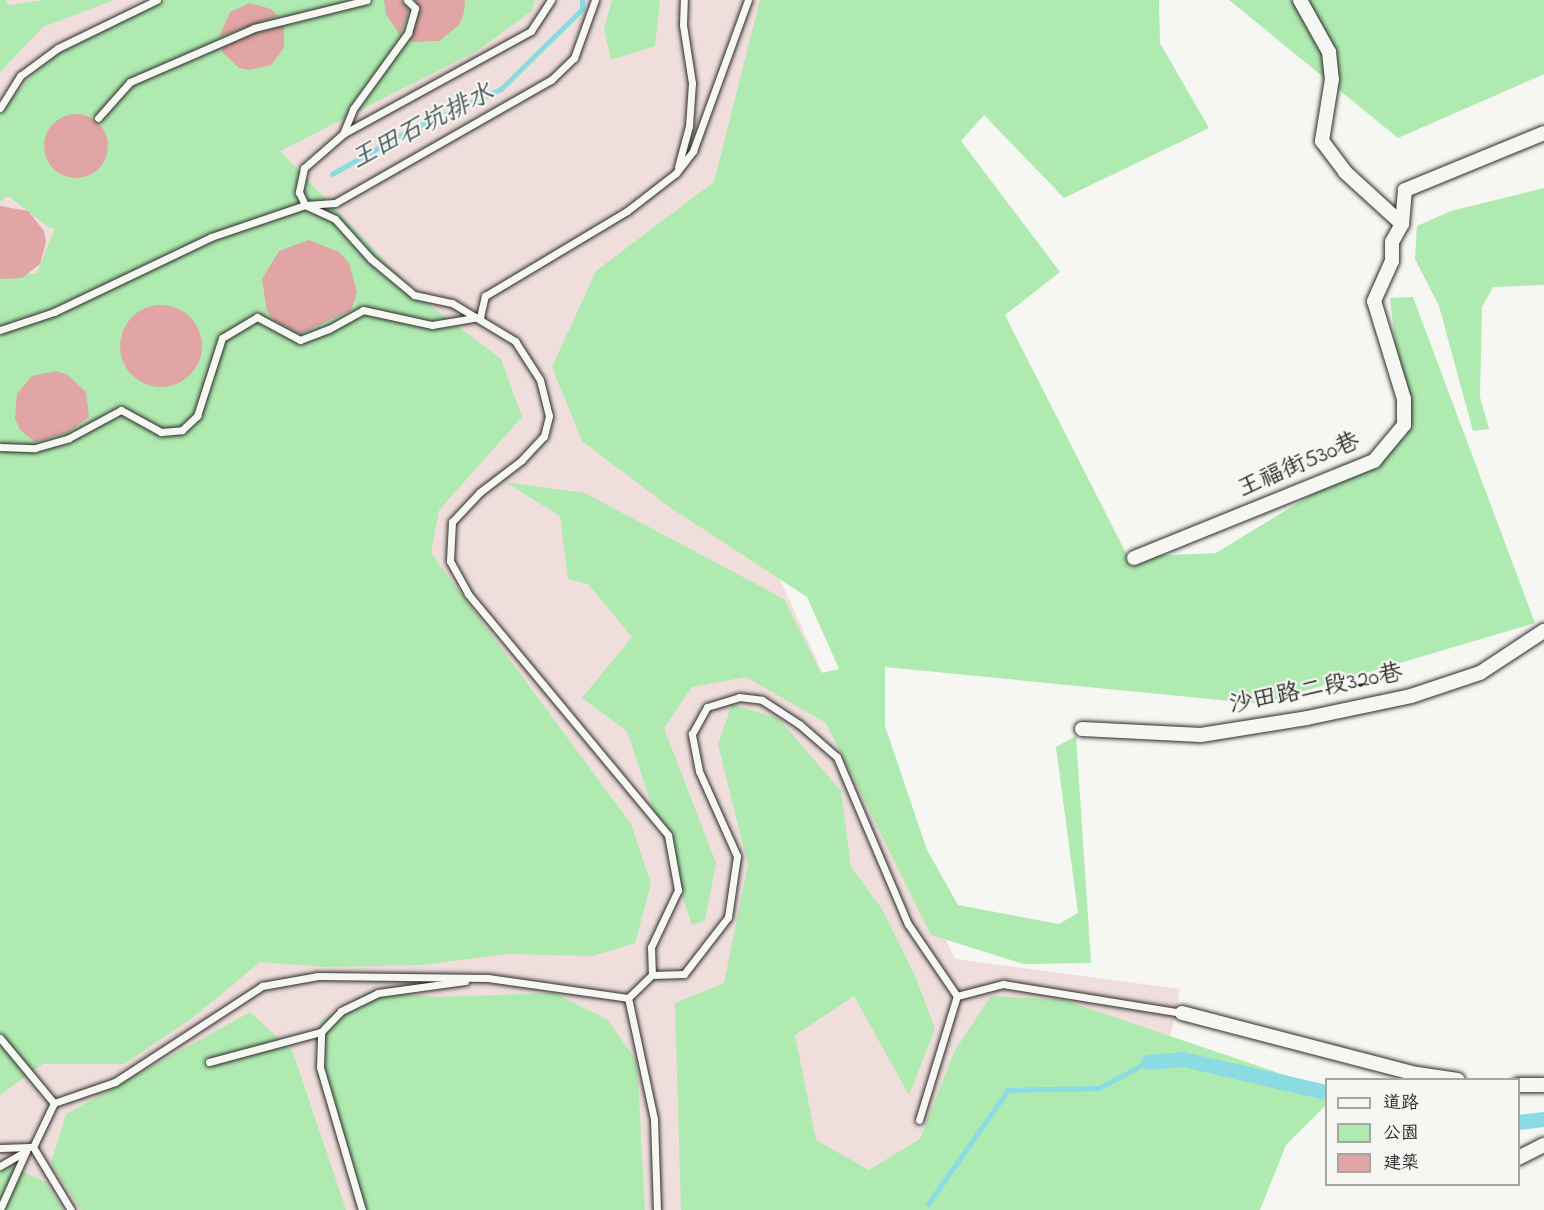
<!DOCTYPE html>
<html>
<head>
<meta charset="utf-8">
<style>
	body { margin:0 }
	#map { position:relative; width:1544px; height:1210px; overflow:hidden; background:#f6f6f2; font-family:"Indie Flower","LXGW WenKai TC",sans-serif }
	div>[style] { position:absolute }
	.built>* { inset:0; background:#efdedb }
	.green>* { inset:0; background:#afeab0 }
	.stream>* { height:4.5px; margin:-2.25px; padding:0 2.25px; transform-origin:2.25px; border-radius:2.25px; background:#8adbe2 }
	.canal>* { height:15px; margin:-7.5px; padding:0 7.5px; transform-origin:7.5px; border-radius:7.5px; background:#8adbe2 }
	.building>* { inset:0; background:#e0a5a4 }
	.round { border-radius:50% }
	.roads { filter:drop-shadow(0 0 2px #2b2b2b) drop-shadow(0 0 2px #2b2b2b) }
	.service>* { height:7px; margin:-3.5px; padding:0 3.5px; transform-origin:3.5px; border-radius:3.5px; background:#f6f6f2 }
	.minor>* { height:14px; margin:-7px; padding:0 7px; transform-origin:7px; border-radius:7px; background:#f6f6f2 }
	span { translate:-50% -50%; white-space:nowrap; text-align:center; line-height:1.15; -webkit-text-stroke:4.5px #f6f6f2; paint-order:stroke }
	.street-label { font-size:24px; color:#2b2b2b }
	.water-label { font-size:26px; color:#435759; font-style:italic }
	.legend { position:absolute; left:1325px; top:1078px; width:195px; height:108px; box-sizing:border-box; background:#f6f6f2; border:2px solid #a5a5a2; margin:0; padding:8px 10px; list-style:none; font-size:18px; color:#2b2b2b }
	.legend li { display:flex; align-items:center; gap:12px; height:30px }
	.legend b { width:30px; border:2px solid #a5a5a2 }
</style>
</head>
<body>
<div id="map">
	<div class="built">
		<i style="clip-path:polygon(0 0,826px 0,713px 435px,955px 959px,1180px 989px,1136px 1210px,0 1210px)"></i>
	</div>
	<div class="green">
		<i style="clip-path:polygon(0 0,6px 0,8px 5px,45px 0,114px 0,43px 27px,0 72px)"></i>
		<i style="clip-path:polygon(157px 0,535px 0,532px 11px,477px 51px,280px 151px,420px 298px,501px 359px,522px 417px,439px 510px,431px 553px,631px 824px,651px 884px,635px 943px,593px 956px,507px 954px,422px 965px,324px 967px,260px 962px,195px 1016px,124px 1064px,43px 1064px,0 1095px,0 277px,37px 273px,55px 228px,50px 228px,8px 196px,0 202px,0 109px,52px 56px)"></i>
		<i style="clip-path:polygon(612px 0,660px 0,655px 46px,611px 60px,604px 29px)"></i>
		<i style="clip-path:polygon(760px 0,1159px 0,1160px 43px,1209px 128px,1064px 198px,984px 115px,961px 141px,1060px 272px,1005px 315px,1128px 557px,1216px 553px,1406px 437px,1390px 298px,1413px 297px,1535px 623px,1261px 704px,885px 667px,885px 726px,927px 850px,958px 905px,1059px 924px,1078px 913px,1056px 747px,1076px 736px,1091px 963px,1024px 964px,931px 935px,826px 723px,746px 677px,692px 687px,664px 728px,716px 863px,705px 920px,692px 925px,627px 731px,582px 698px,632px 637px,588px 584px,568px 579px,560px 516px,505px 482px,585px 493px,784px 599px,821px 673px,839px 669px,807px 597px,671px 508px,582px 441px,552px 367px,596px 271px,714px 182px)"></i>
		<i style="clip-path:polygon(1229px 0,1544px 0,1544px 74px,1398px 138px)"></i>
		<i style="clip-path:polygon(1544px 188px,1544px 285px,1493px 287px,1482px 307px,1480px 397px,1489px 429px,1473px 431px,1439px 306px,1415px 259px,1417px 226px,1451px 211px)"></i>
		<i style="clip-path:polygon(732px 704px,779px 719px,841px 791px,851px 867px,882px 909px,916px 978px,935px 1029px,909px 1095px,854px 996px,795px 1035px,816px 1140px,869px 1170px,920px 1139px,954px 1052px,991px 996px,1064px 1000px,1326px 1089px,1326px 1105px,1286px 1145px,1260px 1210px,681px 1210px,675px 1003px,724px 983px,748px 865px,718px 744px)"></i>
		<i style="clip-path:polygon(370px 991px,438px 997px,554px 993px,608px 1020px,637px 1062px,645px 1210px,363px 1210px,316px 1071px,321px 1021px)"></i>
		<i style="clip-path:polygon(250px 1012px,293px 1052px,346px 1210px,81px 1210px,51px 1163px,66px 1114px)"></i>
		<i style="clip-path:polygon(0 1161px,45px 1182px,64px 1210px,0 1210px)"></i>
	</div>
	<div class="stream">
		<i style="left:332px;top:174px;width:87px;rotate:-29.5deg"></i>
		<i style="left:408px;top:131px;width:102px;rotate:-24.3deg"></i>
		<i style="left:501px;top:89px;width:114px;rotate:-44.6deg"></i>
		<i style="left:582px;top:9px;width:9px;rotate:-90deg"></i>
		<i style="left:928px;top:1204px;width:139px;rotate:-54.9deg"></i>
		<i style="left:1008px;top:1090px;width:91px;rotate:-1.3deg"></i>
		<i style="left:1099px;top:1088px;width:55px;rotate:-28deg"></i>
	</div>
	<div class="canal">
		<i style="left:1148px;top:1062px;width:35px;rotate:-5deg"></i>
		<i style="left:1183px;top:1059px;width:147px;rotate:13deg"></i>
		<i style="left:1518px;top:1122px;width:26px;rotate:-7deg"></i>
	</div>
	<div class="building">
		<i style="clip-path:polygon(384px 0,401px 0,409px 10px,400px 35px,386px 14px)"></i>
		<i style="clip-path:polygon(415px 0,465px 0,464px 13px,459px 25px,439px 41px,413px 42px,410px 40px,420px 9px)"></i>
		<i style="clip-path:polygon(250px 3px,271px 9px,278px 16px,219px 37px,230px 12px)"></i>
		<i style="clip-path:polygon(284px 26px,284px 48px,271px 65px,250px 70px,239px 68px,223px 53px,221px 48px,256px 33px)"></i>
		<i class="round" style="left:44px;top:114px;width:64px;height:64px"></i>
		<i style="clip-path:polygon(0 206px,28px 211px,44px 231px,46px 242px,40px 264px,22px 278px,0 279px)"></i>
		<i style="clip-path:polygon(309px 240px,339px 252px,349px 263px,357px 292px,351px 310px,300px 334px,274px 320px,267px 311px,262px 279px,279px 251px)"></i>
		<i class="round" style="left:120px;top:305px;width:82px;height:82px"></i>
		<i style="clip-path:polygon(56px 371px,68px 375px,86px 392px,89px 417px,67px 433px,35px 442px,20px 430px,15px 418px,17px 394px,32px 376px)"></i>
	</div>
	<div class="roads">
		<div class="service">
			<i style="left:551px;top:0;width:37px;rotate:123deg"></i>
			<i style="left:531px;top:31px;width:214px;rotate:151.3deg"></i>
			<i style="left:343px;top:134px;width:52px;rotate:138.9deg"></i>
			<i style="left:304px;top:168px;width:25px;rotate:102deg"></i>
			<i style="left:299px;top:192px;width:14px;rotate:65deg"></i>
			<i style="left:305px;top:205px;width:33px;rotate:25deg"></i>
			<i style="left:335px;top:219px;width:54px;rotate:48deg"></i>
			<i style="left:371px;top:259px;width:56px;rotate:39.9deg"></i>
			<i style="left:414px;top:295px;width:39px;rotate:12deg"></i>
			<i style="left:452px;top:303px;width:74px;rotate:31.1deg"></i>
			<i style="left:515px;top:341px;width:46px;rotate:57.3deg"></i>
			<i style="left:540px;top:380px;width:37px;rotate:76deg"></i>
			<i style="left:549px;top:416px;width:21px;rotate:104deg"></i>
			<i style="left:544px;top:436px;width:33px;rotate:133deg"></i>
			<i style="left:522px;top:460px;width:53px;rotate:142.7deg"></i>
			<i style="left:480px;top:492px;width:41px;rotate:133deg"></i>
			<i style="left:452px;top:522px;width:39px;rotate:93deg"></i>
			<i style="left:450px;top:561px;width:38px;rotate:61deg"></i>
			<i style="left:468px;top:594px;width:313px;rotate:50.3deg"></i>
			<i style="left:668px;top:835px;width:56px;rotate:79.7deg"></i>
			<i style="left:678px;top:890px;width:63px;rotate:115.3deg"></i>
			<i style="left:651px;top:947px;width:28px;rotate:88deg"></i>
			<i style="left:0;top:108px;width:38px;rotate:-58deg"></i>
			<i style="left:20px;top:76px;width:47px;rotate:-36.4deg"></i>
			<i style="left:58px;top:48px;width:110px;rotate:-25.9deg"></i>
			<i style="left:98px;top:118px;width:48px;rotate:-48.4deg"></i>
			<i style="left:130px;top:82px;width:135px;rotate:-23.5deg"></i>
			<i style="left:254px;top:28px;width:116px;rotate:-13.9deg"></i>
			<i style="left:343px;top:134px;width:27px;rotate:-68deg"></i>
			<i style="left:353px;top:109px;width:94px;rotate:-54.1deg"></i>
			<i style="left:408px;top:33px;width:26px;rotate:-74deg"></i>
			<i style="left:415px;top:8px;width:11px;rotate:-135deg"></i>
			<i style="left:678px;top:167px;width:42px;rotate:-75deg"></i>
			<i style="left:689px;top:126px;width:43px;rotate:-86deg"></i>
			<i style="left:692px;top:83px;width:59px;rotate:-98.8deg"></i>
			<i style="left:683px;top:25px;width:25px;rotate:-88deg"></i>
			<i style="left:0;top:330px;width:57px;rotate:-18.4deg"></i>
			<i style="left:54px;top:312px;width:174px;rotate:-25.5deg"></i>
			<i style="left:211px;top:237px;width:99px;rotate:-18.8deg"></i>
			<i style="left:305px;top:205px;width:30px;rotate:-4deg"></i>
			<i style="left:335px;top:203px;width:249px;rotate:-29.7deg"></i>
			<i style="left:551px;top:80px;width:32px;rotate:-44deg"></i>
			<i style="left:574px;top:58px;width:62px;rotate:-70.1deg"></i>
			<i style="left:0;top:447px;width:35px;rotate:2deg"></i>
			<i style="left:35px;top:448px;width:35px;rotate:-16deg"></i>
			<i style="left:69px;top:438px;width:59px;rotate:-28.3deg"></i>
			<i style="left:121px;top:410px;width:46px;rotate:28.8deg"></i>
			<i style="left:161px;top:432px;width:21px;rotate:-5deg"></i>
			<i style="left:182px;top:430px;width:21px;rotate:-43deg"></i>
			<i style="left:197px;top:416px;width:82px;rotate:-72.2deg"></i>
			<i style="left:222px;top:338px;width:41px;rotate:-31deg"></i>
			<i style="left:257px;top:317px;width:49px;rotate:28.1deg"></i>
			<i style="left:300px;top:340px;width:31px;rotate:-21deg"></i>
			<i style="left:329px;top:329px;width:39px;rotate:-29deg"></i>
			<i style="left:363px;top:310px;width:71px;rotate:12.3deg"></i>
			<i style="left:432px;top:325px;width:49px;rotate:-9.5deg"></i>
			<i style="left:480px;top:317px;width:22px;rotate:-77deg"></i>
			<i style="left:485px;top:296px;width:165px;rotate:-30.9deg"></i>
			<i style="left:627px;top:211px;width:62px;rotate:-37.8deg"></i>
			<i style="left:676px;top:173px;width:28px;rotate:-52deg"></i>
			<i style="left:693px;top:151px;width:161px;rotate:-70deg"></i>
			<i style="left:0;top:1038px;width:85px;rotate:50.3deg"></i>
			<i style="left:209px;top:1062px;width:116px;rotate:-15deg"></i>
			<i style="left:919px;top:1120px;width:130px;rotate:-73deg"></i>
			<i style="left:0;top:1148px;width:30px;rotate:-2deg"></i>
			<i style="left:0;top:1166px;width:30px;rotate:-30deg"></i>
			<i style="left:1px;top:1207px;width:61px;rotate:-65.9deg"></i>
			<i style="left:71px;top:1210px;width:74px;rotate:-121.1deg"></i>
			<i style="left:33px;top:1147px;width:49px;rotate:-64.5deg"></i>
			<i style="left:54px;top:1103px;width:65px;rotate:-19deg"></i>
			<i style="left:115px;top:1082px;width:176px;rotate:-33.1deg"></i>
			<i style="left:262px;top:986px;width:57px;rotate:-10.1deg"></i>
			<i style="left:318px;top:976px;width:170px;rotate:0.7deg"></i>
			<i style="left:488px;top:978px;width:141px;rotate:8.1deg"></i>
			<i style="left:362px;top:1210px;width:149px;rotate:-106.4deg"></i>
			<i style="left:320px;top:1067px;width:35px;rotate:-88deg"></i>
			<i style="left:321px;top:1032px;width:29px;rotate:-46deg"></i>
			<i style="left:341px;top:1011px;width:41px;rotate:-25.9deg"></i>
			<i style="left:378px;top:993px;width:88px;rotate:-7.9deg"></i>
			<i style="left:657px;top:1210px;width:91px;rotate:-91.9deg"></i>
			<i style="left:654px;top:1119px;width:124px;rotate:-102.1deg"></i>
			<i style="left:628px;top:998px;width:33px;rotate:-44deg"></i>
			<i style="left:652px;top:975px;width:32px;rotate:-2deg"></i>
			<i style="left:684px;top:974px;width:72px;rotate:-52.3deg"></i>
			<i style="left:728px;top:917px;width:62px;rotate:-81.6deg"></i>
			<i style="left:737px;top:856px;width:93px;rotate:-114.1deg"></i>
			<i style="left:699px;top:771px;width:38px;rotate:-101deg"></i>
			<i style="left:692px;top:734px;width:31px;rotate:-61deg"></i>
			<i style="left:707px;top:707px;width:34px;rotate:-17deg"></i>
			<i style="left:739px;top:697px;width:23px;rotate:7deg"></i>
			<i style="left:762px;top:700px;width:44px;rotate:33deg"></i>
			<i style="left:799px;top:724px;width:50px;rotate:41deg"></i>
			<i style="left:837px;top:757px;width:181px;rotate:67deg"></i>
			<i style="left:908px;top:924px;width:87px;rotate:55.8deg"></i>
			<i style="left:957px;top:996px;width:48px;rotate:-14.6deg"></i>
			<i style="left:1003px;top:984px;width:181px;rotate:9.2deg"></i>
		</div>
		<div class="minor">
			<i style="left:1300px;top:0;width:60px;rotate:60.9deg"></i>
			<i style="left:1329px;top:52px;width:27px;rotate:84deg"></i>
			<i style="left:1332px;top:79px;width:63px;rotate:99.2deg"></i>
			<i style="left:1322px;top:141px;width:39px;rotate:53deg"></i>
			<i style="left:1345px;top:172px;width:77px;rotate:42.4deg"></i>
			<i style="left:1134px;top:558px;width:259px;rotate:-22deg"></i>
			<i style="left:1374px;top:461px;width:47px;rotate:-50.2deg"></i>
			<i style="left:1404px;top:425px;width:26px;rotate:-90deg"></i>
			<i style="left:1404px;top:399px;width:102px;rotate:-107deg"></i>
			<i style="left:1374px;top:301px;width:44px;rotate:-65.8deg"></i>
			<i style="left:1392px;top:261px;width:19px;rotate:-90deg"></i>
			<i style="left:1392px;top:242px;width:21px;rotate:-61deg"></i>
			<i style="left:1402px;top:224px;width:34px;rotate:-85deg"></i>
			<i style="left:1405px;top:190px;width:150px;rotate:-22.3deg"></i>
			<i style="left:1082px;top:729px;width:119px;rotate:2.9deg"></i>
			<i style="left:1201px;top:735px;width:107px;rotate:-9.1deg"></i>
			<i style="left:1307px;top:718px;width:106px;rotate:-11.9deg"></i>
			<i style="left:1411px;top:696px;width:73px;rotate:-18.4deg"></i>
			<i style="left:1480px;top:673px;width:77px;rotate:-33.3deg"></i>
			<i style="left:1182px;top:1013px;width:243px;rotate:14.6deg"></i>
			<i style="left:1417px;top:1074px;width:41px;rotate:8.3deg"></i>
			<i style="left:1518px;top:1085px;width:26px"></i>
			<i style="left:1518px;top:1158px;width:29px;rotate:-27deg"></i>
		</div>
	</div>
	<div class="street-label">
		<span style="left:1299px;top:466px;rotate:-23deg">王福街530巷</span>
		<span style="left:1316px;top:690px;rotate:-11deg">沙田路二段320巷</span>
	</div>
	<div class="water-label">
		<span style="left:423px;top:128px;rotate:-27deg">王田石坑排水</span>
	</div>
	<ul class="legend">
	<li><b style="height:8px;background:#f6f6f2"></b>道路</li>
	<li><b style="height:16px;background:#afeab0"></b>公園</li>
	<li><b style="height:16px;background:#e0a5a4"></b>建築</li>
	</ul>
</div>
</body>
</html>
